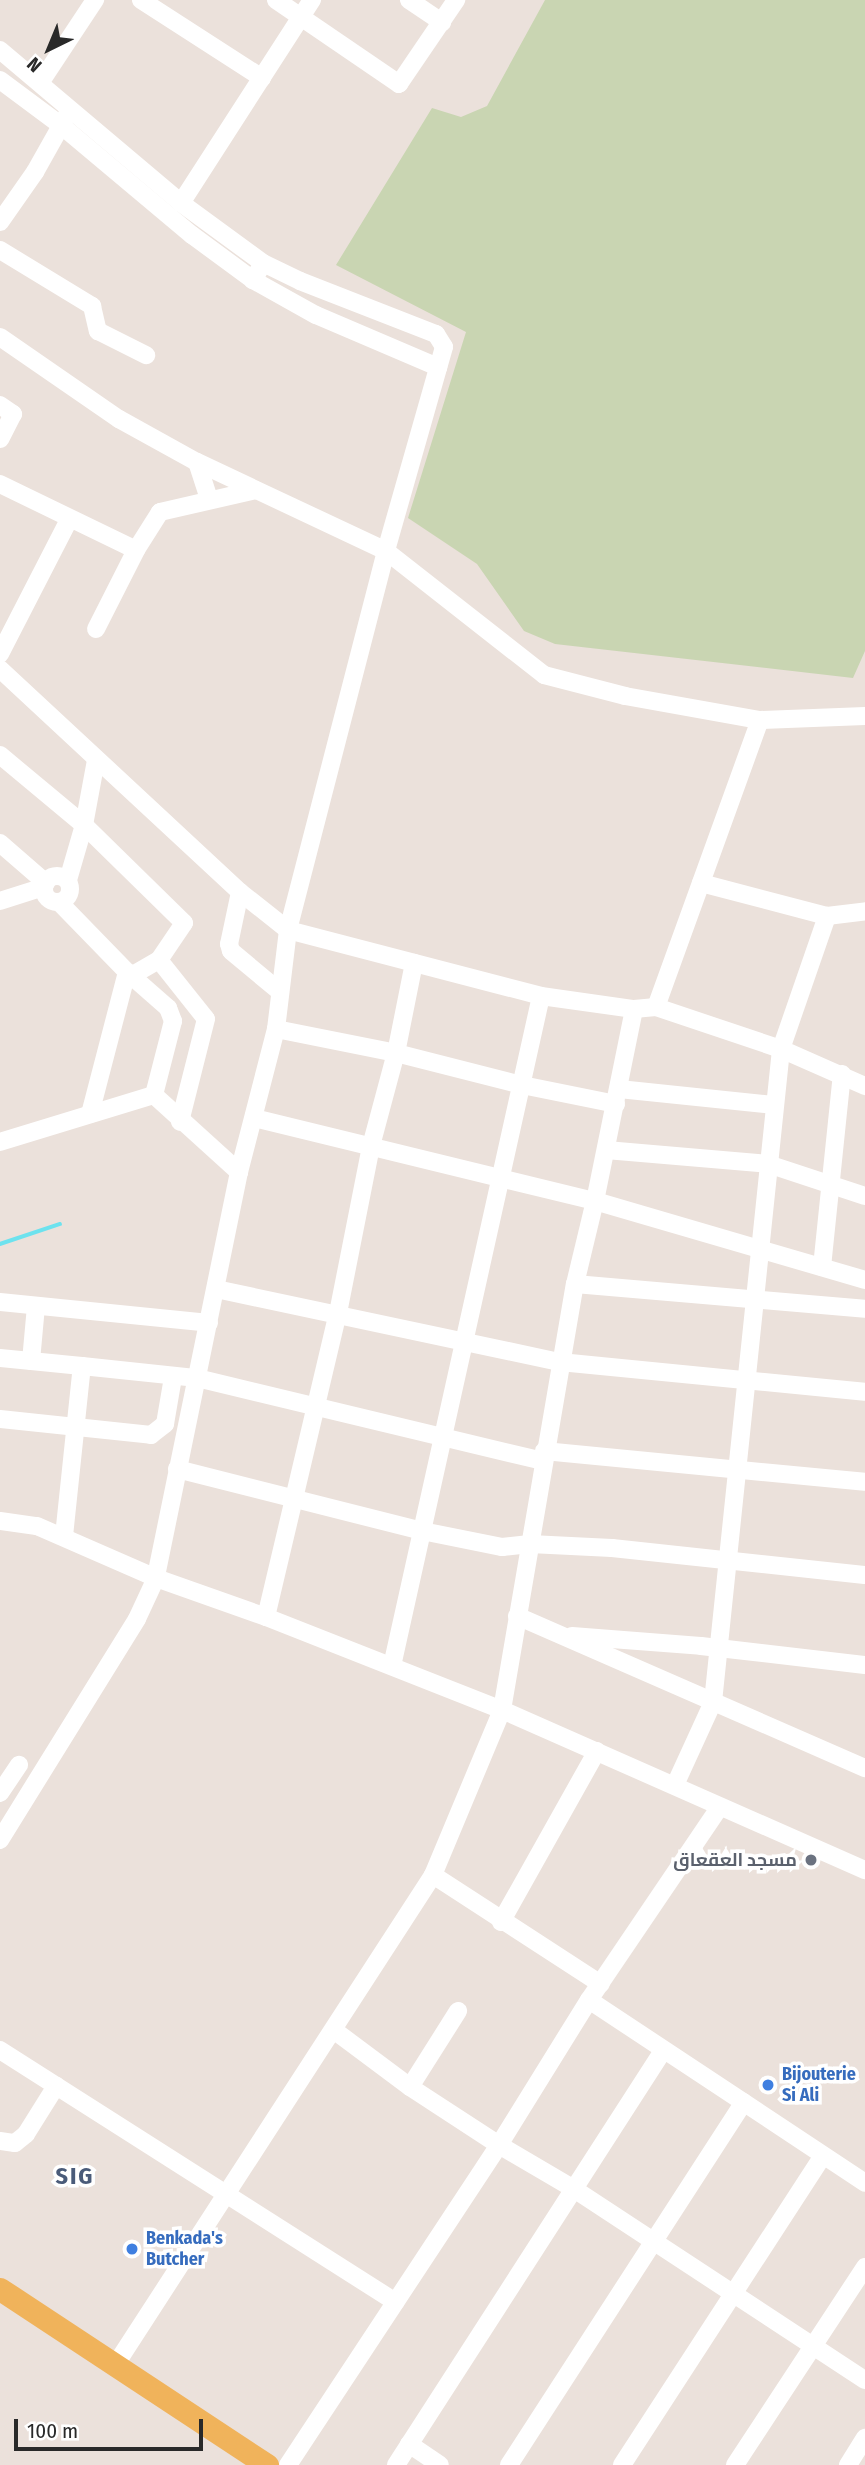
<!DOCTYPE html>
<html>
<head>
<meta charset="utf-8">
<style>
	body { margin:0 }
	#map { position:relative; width:865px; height:2465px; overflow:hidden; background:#ebe1db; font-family:"Fira Sans Condensed",Cairo,sans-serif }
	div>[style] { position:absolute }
	.cemetery>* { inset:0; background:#c9d5b2 }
	.stream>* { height:3.5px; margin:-1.75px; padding:0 1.75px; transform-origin:1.75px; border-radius:1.75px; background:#6de2ee }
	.minor>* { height:18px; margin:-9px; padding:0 9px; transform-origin:9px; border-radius:9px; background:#fff }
	.minor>.ring { margin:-9px; padding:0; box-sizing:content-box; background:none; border:18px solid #fff; border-radius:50% }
	.major>* { height:23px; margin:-11.5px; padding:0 11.5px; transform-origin:11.5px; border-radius:11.5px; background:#f0b35b }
	.dots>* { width:19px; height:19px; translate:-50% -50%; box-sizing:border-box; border:4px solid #fff; border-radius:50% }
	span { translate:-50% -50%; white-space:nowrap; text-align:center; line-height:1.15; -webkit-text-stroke:7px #fff; paint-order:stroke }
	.worship-label { font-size:18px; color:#5b616d; font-weight:700 }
	.right { translate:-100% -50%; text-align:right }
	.shop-label { font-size:18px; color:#366cbe; font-weight:700 }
	.left { translate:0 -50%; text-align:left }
	.district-label { font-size:24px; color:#4a5b79; font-weight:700; letter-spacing:2px }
	.north { position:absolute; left:14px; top:14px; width:70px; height:70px; -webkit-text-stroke:5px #fff; paint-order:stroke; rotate:223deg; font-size:19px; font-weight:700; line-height:28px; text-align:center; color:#292929 }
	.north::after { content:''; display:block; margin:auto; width:24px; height:32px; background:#292929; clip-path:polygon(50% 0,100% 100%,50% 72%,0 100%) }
	.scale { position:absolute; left:14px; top:2419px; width:189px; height:32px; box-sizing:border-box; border:4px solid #292929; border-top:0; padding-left:9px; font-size:21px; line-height:24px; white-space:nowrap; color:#292929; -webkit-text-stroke:5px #fff; paint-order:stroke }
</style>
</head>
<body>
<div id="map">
	<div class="cemetery">
		<i style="clip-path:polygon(545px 0,865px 0,865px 651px,853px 678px,555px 644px,524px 631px,477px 564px,408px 518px,466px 332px,336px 265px,432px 108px,461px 117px,487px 106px)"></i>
	</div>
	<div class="stream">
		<i style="left:0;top:1244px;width:63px;rotate:-18.4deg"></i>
	</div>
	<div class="minor">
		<i style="left:141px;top:0;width:144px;rotate:32.8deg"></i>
		<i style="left:276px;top:0;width:149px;rotate:34.3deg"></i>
		<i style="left:399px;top:84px;width:102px;rotate:-55.8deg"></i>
		<i style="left:409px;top:0;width:40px;rotate:34deg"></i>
		<i style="left:0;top:50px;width:237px;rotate:40.2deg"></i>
		<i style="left:181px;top:203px;width:102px;rotate:36.2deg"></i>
		<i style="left:263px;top:263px;width:41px;rotate:25.9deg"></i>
		<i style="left:300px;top:281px;width:146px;rotate:21.3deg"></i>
		<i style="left:436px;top:334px;width:15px;rotate:58deg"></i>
		<i style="left:444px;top:347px;width:212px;rotate:105.9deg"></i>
		<i style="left:386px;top:551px;width:391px;rotate:104.5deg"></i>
		<i style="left:288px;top:930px;width:100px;rotate:96.9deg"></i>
		<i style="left:276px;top:1029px;width:148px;rotate:104.5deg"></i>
		<i style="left:239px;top:1172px;width:414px;rotate:101.6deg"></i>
		<i style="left:156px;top:1578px;width:45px;rotate:114.9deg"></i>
		<i style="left:137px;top:1619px;width:260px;rotate:121.8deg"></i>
		<i style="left:0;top:80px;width:77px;rotate:36.6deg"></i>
		<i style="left:62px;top:126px;width:170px;rotate:40deg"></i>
		<i style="left:192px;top:235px;width:76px;rotate:36.4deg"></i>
		<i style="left:40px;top:83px;width:100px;rotate:-56.5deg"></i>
		<i style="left:181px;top:203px;width:242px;rotate:-57.2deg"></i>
		<i style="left:0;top:222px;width:61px;rotate:-55deg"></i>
		<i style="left:35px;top:172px;width:65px;rotate:-60.7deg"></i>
		<i style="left:0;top:250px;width:108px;rotate:31.3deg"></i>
		<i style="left:92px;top:306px;width:26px;rotate:77deg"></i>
		<i style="left:98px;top:331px;width:54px;rotate:26.6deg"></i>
		<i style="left:259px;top:270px;width:12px;rotate:121deg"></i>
		<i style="left:253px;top:280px;width:72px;rotate:29.1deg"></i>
		<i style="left:316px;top:315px;width:133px;rotate:23.1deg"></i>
		<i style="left:0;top:337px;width:145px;rotate:34.6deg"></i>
		<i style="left:119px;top:419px;width:89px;rotate:28.9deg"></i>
		<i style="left:197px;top:462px;width:209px;rotate:25.2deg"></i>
		<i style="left:386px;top:551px;width:201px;rotate:38.1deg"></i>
		<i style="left:544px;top:675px;width:84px;rotate:14.5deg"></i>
		<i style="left:625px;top:696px;width:137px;rotate:10.1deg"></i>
		<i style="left:760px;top:720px;width:105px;rotate:-2.2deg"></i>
		<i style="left:0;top:405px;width:16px;rotate:35deg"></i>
		<i style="left:13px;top:414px;width:28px;rotate:117deg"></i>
		<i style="left:197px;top:462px;width:40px;rotate:72deg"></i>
		<i style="left:0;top:484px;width:151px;rotate:25.9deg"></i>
		<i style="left:136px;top:550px;width:45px;rotate:-57.7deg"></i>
		<i style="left:160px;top:512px;width:98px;rotate:-12.9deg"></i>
		<i style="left:96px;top:629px;width:89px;rotate:-63.1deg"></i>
		<i style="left:0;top:654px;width:151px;rotate:-62.8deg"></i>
		<i style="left:0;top:669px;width:328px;rotate:42.9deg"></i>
		<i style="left:240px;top:892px;width:61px;rotate:38.4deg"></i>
		<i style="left:288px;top:930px;width:261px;rotate:14.6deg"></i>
		<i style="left:541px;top:996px;width:94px;rotate:8deg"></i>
		<i style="left:634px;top:1009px;width:22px;rotate:-5deg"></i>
		<i style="left:656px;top:1007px;width:132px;rotate:18.6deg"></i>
		<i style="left:781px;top:1049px;width:92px;rotate:23.8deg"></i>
		<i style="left:0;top:755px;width:109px;rotate:39.8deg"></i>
		<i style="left:84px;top:825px;width:140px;rotate:44.4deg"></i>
		<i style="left:184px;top:923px;width:45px;rotate:124deg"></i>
		<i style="left:0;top:843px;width:61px;rotate:41deg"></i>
		<i class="ring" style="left:44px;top:876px;width:8px;height:8px"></i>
		<i style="left:68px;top:880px;width:57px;rotate:-73.8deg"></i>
		<i style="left:84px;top:825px;width:66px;rotate:-79.5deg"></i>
		<i style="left:701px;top:883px;width:130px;rotate:14.7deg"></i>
		<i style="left:827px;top:916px;width:38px;rotate:-7deg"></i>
		<i style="left:240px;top:892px;width:53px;rotate:101.9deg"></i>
		<i style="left:229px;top:944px;width:7px;rotate:74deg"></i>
		<i style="left:231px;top:951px;width:62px;rotate:39.8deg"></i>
		<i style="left:0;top:901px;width:46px;rotate:-17.7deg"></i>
		<i style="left:59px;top:902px;width:98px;rotate:45.8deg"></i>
		<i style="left:127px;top:972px;width:55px;rotate:41.3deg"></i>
		<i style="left:168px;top:1008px;width:14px;rotate:69deg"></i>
		<i style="left:173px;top:1021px;width:76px;rotate:104.4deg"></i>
		<i style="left:154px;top:1095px;width:115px;rotate:42.2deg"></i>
		<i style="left:131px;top:976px;width:32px;rotate:-30deg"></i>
		<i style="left:159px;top:960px;width:75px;rotate:51.5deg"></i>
		<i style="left:206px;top:1019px;width:106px;rotate:104.2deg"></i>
		<i style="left:656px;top:1007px;width:305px;rotate:-70.1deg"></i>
		<i style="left:276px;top:1029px;width:122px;rotate:11.3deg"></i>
		<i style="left:396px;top:1053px;width:130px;rotate:14.3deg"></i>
		<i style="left:522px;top:1085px;width:96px;rotate:11.4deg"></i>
		<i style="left:619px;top:1089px;width:155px;rotate:5.9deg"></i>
		<i style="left:90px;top:1114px;width:147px;rotate:-75.4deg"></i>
		<i style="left:254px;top:1118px;width:351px;rotate:13.7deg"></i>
		<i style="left:595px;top:1201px;width:281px;rotate:16.3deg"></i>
		<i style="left:0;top:1142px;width:161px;rotate:-17deg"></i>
		<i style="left:606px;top:1150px;width:163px;rotate:4.9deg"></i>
		<i style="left:768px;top:1164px;width:102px;rotate:18.3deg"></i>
		<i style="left:822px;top:1267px;width:194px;rotate:-84.1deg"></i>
		<i style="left:575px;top:1284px;width:291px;rotate:4.9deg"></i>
		<i style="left:216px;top:1289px;width:352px;rotate:12deg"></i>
		<i style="left:560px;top:1362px;width:306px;rotate:5.6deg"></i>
		<i style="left:0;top:1302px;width:210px;rotate:5.7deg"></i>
		<i style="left:0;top:1358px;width:82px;rotate:5.6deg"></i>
		<i style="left:31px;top:1361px;width:55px;rotate:-84.8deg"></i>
		<i style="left:0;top:1419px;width:152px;rotate:6deg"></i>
		<i style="left:151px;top:1435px;width:18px;rotate:-38deg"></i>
		<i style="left:165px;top:1424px;width:48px;rotate:-80.3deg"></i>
		<i style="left:544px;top:1451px;width:322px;rotate:5.5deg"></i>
		<i style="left:177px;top:1469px;width:253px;rotate:14.2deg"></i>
		<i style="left:422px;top:1531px;width:82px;rotate:11.3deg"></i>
		<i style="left:502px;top:1547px;width:28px;rotate:-6deg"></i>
		<i style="left:530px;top:1544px;width:82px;rotate:2.8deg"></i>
		<i style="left:612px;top:1548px;width:254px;rotate:6.1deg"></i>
		<i style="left:0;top:1521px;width:37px;rotate:8deg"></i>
		<i style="left:37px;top:1526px;width:130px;rotate:23.6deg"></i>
		<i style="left:156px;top:1578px;width:117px;rotate:19.5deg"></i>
		<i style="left:266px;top:1617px;width:254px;rotate:21.5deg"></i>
		<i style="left:502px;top:1710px;width:397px;rotate:23.8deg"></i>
		<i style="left:64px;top:1536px;width:171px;rotate:-84deg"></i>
		<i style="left:82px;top:1366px;width:116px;rotate:6deg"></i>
		<i style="left:197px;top:1378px;width:356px;rotate:13.5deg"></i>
		<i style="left:517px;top:1616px;width:380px;rotate:23.6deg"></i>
		<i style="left:266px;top:1617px;width:312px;rotate:-76.7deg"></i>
		<i style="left:338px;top:1313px;width:170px;rotate:-78.8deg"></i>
		<i style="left:371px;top:1146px;width:96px;rotate:-75deg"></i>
		<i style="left:396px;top:1053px;width:92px;rotate:-78.7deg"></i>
		<i style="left:572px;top:1636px;width:129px;rotate:4.4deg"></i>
		<i style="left:701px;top:1646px;width:165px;rotate:6.6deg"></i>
		<i style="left:392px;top:1666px;width:686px;rotate:-77.46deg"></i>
		<i style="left:675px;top:1785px;width:91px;rotate:-65.4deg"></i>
		<i style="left:713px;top:1702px;width:657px;rotate:-84.05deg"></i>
		<i style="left:781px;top:1049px;width:141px;rotate:-70.9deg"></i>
		<i style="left:0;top:1793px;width:34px;rotate:-56deg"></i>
		<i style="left:433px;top:1875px;width:200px;rotate:33deg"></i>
		<i style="left:501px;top:1922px;width:196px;rotate:-60.7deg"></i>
		<i style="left:589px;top:2000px;width:331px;rotate:33.5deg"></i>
		<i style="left:335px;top:2031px;width:94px;rotate:36.7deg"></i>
		<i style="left:410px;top:2087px;width:106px;rotate:33.1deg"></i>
		<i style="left:499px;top:2145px;width:87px;rotate:30.4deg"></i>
		<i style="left:574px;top:2189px;width:348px;rotate:33.3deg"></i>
		<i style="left:0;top:2050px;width:469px;rotate:32.5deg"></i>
		<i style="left:410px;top:2087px;width:90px;rotate:-57.7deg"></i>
		<i style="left:0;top:2141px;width:15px;rotate:8deg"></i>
		<i style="left:15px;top:2143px;width:14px;rotate:-39deg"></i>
		<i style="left:26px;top:2134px;width:57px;rotate:-58deg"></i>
		<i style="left:116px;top:2364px;width:583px;rotate:-57.05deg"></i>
		<i style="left:433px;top:1875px;width:179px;rotate:-67.3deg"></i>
		<i style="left:502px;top:1710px;width:432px;rotate:-80.3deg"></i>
		<i style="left:575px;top:1284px;width:85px;rotate:-76.5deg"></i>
		<i style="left:595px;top:1201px;width:196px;rotate:-78.5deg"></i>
		<i style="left:409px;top:2444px;width:37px;rotate:34deg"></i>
		<i style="left:288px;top:2465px;width:383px;rotate:-56.6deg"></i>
		<i style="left:499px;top:2145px;width:171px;rotate:-58.2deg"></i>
		<i style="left:589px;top:2000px;width:232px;rotate:-55.9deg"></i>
		<i style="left:396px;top:2465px;width:493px;rotate:-57.2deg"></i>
		<i style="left:509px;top:2465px;width:432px;rotate:-57.1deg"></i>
		<i style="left:622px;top:2465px;width:369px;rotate:-57deg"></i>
		<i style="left:735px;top:2465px;width:237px;rotate:-56.7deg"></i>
		<i style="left:848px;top:2465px;width:32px;rotate:-58deg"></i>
	</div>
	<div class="major">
		<i style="left:0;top:2289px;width:320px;rotate:33.4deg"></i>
	</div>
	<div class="dots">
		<i style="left:811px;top:1860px;background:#6b7280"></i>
		<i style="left:768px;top:2085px;background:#3f7fe0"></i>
		<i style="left:132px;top:2249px;background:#3f7fe0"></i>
	</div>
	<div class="worship-label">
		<span class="right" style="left:797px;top:1860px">مسجد العقعاق</span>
	</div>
	<div class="shop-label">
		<span class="left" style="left:782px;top:2085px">Bijouterie<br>Si Ali</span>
		<span class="left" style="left:146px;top:2249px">Benkada's<br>Butcher</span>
	</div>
	<div class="district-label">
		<span style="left:75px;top:2177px">SIG</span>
	</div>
	<div class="north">N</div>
	<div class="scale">100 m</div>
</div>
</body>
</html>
